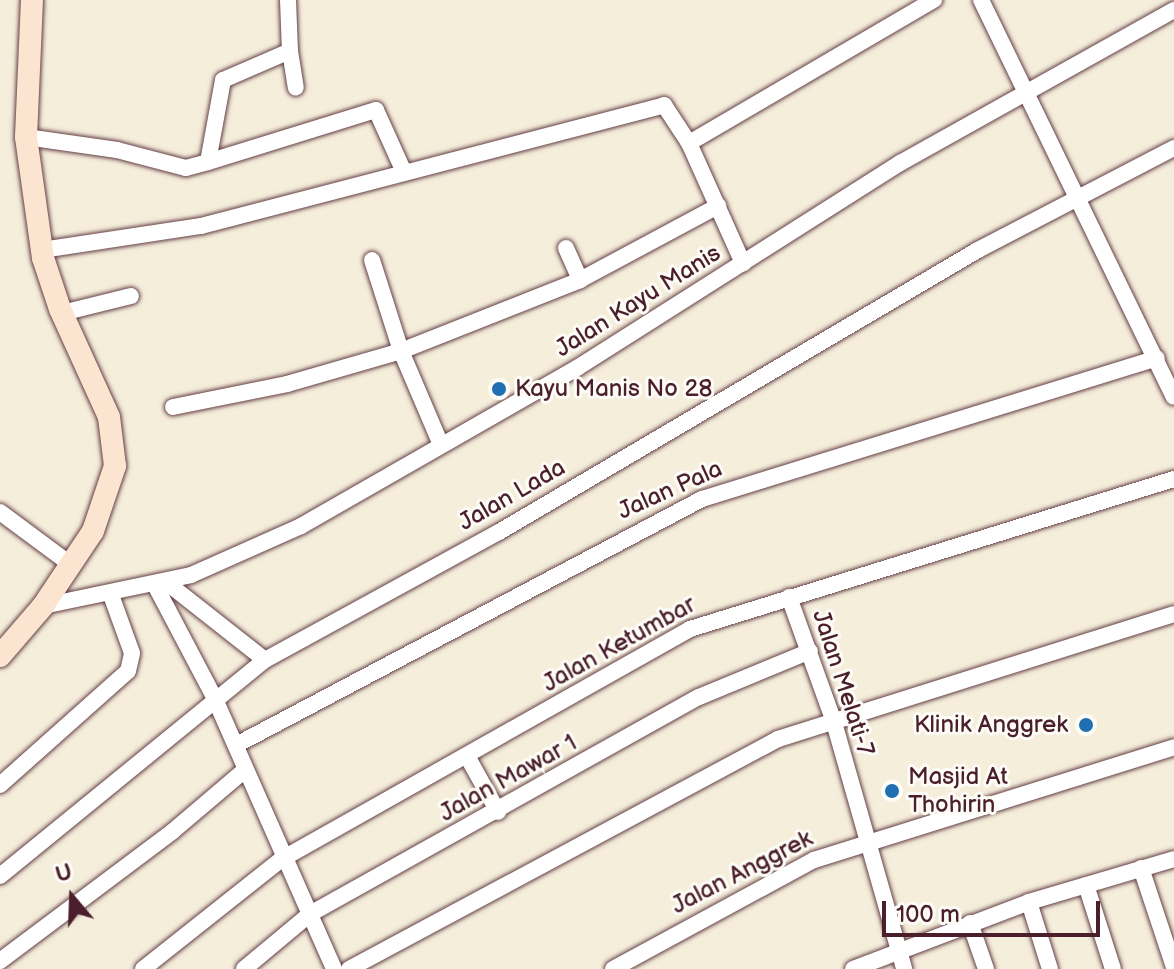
<!DOCTYPE html>
<html>
<head>
<meta charset="utf-8">
<style>
	body { margin:0 }
	#map { position:relative; width:1174px; height:969px; overflow:hidden; background:#f5eedb; font-family:"Balsamiq Sans",sans-serif }
	div>[style] { position:absolute }
	.roads { filter:drop-shadow(0 0 2px #643e45) drop-shadow(0 0 2px #643e45) }
	.street>* { height:16px; margin:-8px; padding:0 8px; transform-origin:8px; border-radius:8px; background:#fff }
	.secondary>* { height:22px; margin:-11px; padding:0 11px; transform-origin:11px; border-radius:11px; background:#fce5d0 }
	.dots>* { width:22px; height:22px; translate:-50% -50%; box-sizing:border-box; border:4px solid #fdfcf7; border-radius:50% }
	span { translate:-50% -50%; white-space:nowrap; text-align:center; line-height:1.15; -webkit-text-stroke:6px #fdfcf7; paint-order:stroke }
	.street-label { font-size:24px; color:#4a1f2b }
	.poi-label { font-size:24px; color:#4a1f2b }
	.left { translate:0 -50%; text-align:left }
	.right { translate:-100% -50%; text-align:right }
	.north { position:absolute; left:32px; top:857px; width:80px; height:80px; -webkit-text-stroke:6px #fdfcf7; paint-order:stroke; rotate:341deg; font-size:22px; font-weight:700; line-height:32px; text-align:center; color:#4a1f2b }
	.north::after { content:''; display:block; margin:auto; width:28px; height:36px; background:#4a1f2b; clip-path:polygon(50% 0,100% 100%,50% 72%,0 100%) }
	.scale { position:absolute; left:882px; top:901px; width:218px; height:36px; box-sizing:border-box; border:4px solid #4a1f2b; border-top:0; padding-left:10px; font-size:24px; line-height:28px; white-space:nowrap; color:#4a1f2b; -webkit-text-stroke:6px #fdfcf7; paint-order:stroke }
</style>
</head>
<body>
<div id="map">
	<div class="roads">
		<div class="street">
			<i style="left:288px;top:0;width:51px;rotate:87.8deg"></i>
			<i style="left:290px;top:51px;width:73px;rotate:156.6deg"></i>
			<i style="left:223px;top:80px;width:83px;rotate:100.4deg"></i>
			<i style="left:208px;top:162px;width:176px;rotate:-17.2deg"></i>
			<i style="left:376px;top:110px;width:68px;rotate:65.7deg"></i>
			<i style="left:981px;top:0;width:441px;rotate:64.1deg"></i>
			<i style="left:290px;top:51px;width:37px;rotate:81deg"></i>
			<i style="left:26px;top:137px;width:92px;rotate:8.1deg"></i>
			<i style="left:117px;top:150px;width:71px;rotate:14.6deg"></i>
			<i style="left:186px;top:168px;width:23px;rotate:-15deg"></i>
			<i style="left:689px;top:143px;width:284px;rotate:-30.3deg"></i>
			<i style="left:566px;top:248px;width:35px;rotate:66deg"></i>
			<i style="left:42px;top:250px;width:161px;rotate:-8.6deg"></i>
			<i style="left:201px;top:226px;width:479px;rotate:-14.6deg"></i>
			<i style="left:664px;top:105px;width:45px;rotate:56.7deg"></i>
			<i style="left:689px;top:143px;width:132px;rotate:65.8deg"></i>
			<i style="left:372px;top:260px;width:96px;rotate:72.3deg"></i>
			<i style="left:401px;top:351px;width:193px;rotate:-21.6deg"></i>
			<i style="left:580px;top:280px;width:157px;rotate:-28.2deg"></i>
			<i style="left:62px;top:313px;width:71px;rotate:-13.8deg"></i>
			<i style="left:173px;top:407px;width:116px;rotate:-11.4deg"></i>
			<i style="left:287px;top:384px;width:119px;rotate:-16.1deg"></i>
			<i style="left:401px;top:351px;width:102px;rotate:66.9deg"></i>
			<i style="left:0;top:512px;width:87px;rotate:36.6deg"></i>
			<i style="left:166px;top:582px;width:126px;rotate:38.2deg"></i>
			<i style="left:155px;top:585px;width:129px;rotate:62.2deg"></i>
			<i style="left:215px;top:699px;width:295px;rotate:66.2deg"></i>
			<i style="left:789px;top:597px;width:130px;rotate:70.2deg"></i>
			<i style="left:833px;top:719px;width:260px;rotate:74.1deg"></i>
			<i style="left:43px;top:606px;width:151px;rotate:-11.8deg"></i>
			<i style="left:191px;top:575px;width:120px;rotate:-24deg"></i>
			<i style="left:301px;top:526px;width:318px;rotate:-29.8deg"></i>
			<i style="left:577px;top:368px;width:383px;rotate:-32.4deg"></i>
			<i style="left:900px;top:163px;width:314px;rotate:-29.2deg"></i>
			<i style="left:236px;top:745px;width:527px;rotate:-27.83deg"></i>
			<i style="left:702px;top:499px;width:476px;rotate:-17.2deg"></i>
			<i style="left:467px;top:756px;width:64px;rotate:61deg"></i>
			<i style="left:0;top:785px;width:171px;rotate:-41.7deg"></i>
			<i style="left:128px;top:671px;width:18px;rotate:-77deg"></i>
			<i style="left:132px;top:653px;width:62px;rotate:-109.9deg"></i>
			<i style="left:1141px;top:868px;width:104px;rotate:71.6deg"></i>
			<i style="left:0;top:876px;width:342px;rotate:-39.2deg"></i>
			<i style="left:265px;top:660px;width:267px;rotate:-28.7deg"></i>
			<i style="left:499px;top:532px;width:556px;rotate:-30.49deg"></i>
			<i style="left:978px;top:250px;width:221px;rotate:-27.5deg"></i>
			<i style="left:1086px;top:885px;width:88px;rotate:72.2deg"></i>
			<i style="left:1029px;top:902px;width:70px;rotate:72.6deg"></i>
			<i style="left:970px;top:923px;width:49px;rotate:70.8deg"></i>
			<i style="left:0;top:961px;width:216px;rotate:-36.9deg"></i>
			<i style="left:173px;top:831px;width:94px;rotate:-40.3deg"></i>
			<i style="left:143px;top:969px;width:177px;rotate:-38.4deg"></i>
			<i style="left:282px;top:859px;width:468px;rotate:-29.4deg"></i>
			<i style="left:690px;top:629px;width:507px;rotate:-17.22deg"></i>
			<i style="left:244px;top:969px;width:86px;rotate:-39.8deg"></i>
			<i style="left:310px;top:914px;width:445px;rotate:-29.2deg"></i>
			<i style="left:699px;top:697px;width:120px;rotate:-22.5deg"></i>
			<i style="left:349px;top:969px;width:487px;rotate:-28.2deg"></i>
			<i style="left:778px;top:739px;width:415px;rotate:-17.5deg"></i>
			<i style="left:613px;top:969px;width:229px;rotate:-28.5deg"></i>
			<i style="left:814px;top:860px;width:377px;rotate:-17.4deg"></i>
			<i style="left:853px;top:969px;width:188px;rotate:-20.8deg"></i>
			<i style="left:1029px;top:902px;width:151px;rotate:-16.5deg"></i>
		</div>
		<div class="secondary">
			<i style="left:0;top:656px;width:66px;rotate:-49.3deg"></i>
			<i style="left:43px;top:606px;width:90px;rotate:-56.3deg"></i>
			<i style="left:93px;top:531px;width:69px;rotate:-71.3deg"></i>
			<i style="left:115px;top:466px;width:49px;rotate:-97deg"></i>
			<i style="left:109px;top:417px;width:119px;rotate:-114.4deg"></i>
			<i style="left:60px;top:309px;width:54px;rotate:-108.4deg"></i>
			<i style="left:43px;top:258px;width:122px;rotate:-98deg"></i>
			<i style="left:26px;top:137px;width:137px;rotate:-87.5deg"></i>
		</div>
	</div>
	<div class="dots">
		<i style="left:499px;top:389px;background:#1f6fb2"></i>
		<i style="left:1086px;top:725px;background:#1f6fb2"></i>
		<i style="left:892px;top:791px;background:#1f6fb2"></i>
	</div>
	<div class="street-label">
		<span style="left:638px;top:301px;rotate:-32deg">Jalan Kayu Manis</span>
		<span style="left:670px;top:490px;rotate:-24deg">Jalan Pala</span>
		<span style="left:512px;top:495px;rotate:-30deg">Jalan Lada</span>
		<span style="left:619px;top:644px;rotate:-29deg">Jalan Ketumbar</span>
		<span style="left:843px;top:683px;rotate:72deg">Jalan Melati-7</span>
		<span style="left:508px;top:778px;rotate:-29deg">Jalan Mawar 1</span>
		<span style="left:742px;top:872px;rotate:-27deg">Jalan Anggrek</span>
	</div>
	<div class="poi-label">
		<span class="left" style="left:515px;top:389px">Kayu Manis No 28</span>
		<span class="right" style="left:1068px;top:725px">Klinik Anggrek</span>
		<span class="left" style="left:908px;top:791px">Masjid At<br>Thohirin</span>
	</div>
	<div class="north">U</div>
	<div class="scale">100 m</div>
</div>
</body>
</html>
